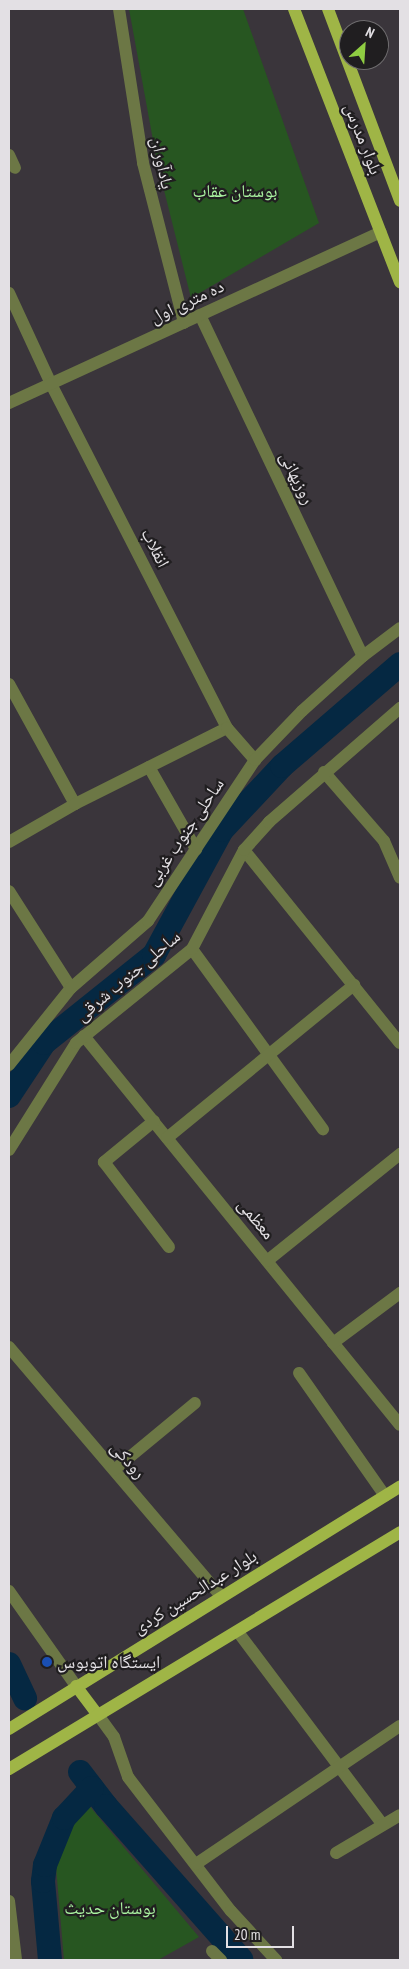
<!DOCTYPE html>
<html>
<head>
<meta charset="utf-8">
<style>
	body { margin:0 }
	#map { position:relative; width:409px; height:1969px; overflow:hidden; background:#3a353b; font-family:"PT Sans Narrow","Noto Naskh Arabic",sans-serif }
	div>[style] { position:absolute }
	.green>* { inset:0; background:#275621 }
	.canal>* { height:24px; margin:-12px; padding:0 12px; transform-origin:12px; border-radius:12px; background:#052842 }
	.minor>* { height:12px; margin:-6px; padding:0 6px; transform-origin:6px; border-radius:6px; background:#6c7745 }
	.major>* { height:12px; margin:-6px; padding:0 6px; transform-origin:6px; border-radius:6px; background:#9fb546 }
	.dots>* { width:14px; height:14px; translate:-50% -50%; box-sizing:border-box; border:2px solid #201e20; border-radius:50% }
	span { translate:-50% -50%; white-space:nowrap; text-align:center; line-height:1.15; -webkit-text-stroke:4.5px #201e20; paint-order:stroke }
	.street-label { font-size:18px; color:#e3e0e4 }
	.park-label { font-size:18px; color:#aaf3a0 }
	.poi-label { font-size:18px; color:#e3e0e4 }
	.left { translate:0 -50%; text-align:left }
	.frame { position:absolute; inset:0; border:10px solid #e3e0e4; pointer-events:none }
	.north { position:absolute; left:339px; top:20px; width:50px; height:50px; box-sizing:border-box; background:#201e20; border:1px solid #6e6c6e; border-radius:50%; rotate:26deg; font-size:14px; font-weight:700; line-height:20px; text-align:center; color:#e3e0e4 }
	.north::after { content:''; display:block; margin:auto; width:18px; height:22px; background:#8fcd42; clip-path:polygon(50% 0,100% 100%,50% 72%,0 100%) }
	.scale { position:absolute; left:226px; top:1926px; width:68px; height:22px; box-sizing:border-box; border:2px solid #e3e0e4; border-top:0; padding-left:6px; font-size:15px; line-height:18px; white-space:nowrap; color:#e3e0e4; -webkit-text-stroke:4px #201e20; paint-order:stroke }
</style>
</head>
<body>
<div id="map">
	<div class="green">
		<i style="clip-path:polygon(129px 9px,243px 9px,319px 223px,191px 298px,157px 162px)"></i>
		<i style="clip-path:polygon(87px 1803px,111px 1832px,199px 1937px,158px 1960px,64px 1960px,56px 1867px,62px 1836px)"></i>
	</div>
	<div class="canal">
		<i style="left:9px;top:1096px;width:64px;rotate:-56.6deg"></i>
		<i style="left:44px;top:1043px;width:141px;rotate:-38.7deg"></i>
		<i style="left:154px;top:955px;width:142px;rotate:-61.5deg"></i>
		<i style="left:222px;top:830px;width:88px;rotate:-46.8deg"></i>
		<i style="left:282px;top:766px;width:156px;rotate:-40.8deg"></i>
		<i style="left:9px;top:1664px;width:38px;rotate:65deg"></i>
		<i style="left:80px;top:1772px;width:43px;rotate:52.6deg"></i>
		<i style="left:106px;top:1806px;width:205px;rotate:48.6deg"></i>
		<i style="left:50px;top:1960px;width:79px;rotate:-95.1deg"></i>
		<i style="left:43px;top:1881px;width:16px;rotate:-83deg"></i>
		<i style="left:45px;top:1865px;width:51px;rotate:-68deg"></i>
		<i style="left:64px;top:1818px;width:41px;rotate:-47deg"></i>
	</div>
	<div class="minor">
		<i style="left:119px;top:9px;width:156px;rotate:81.1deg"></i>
		<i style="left:143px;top:163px;width:165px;rotate:75.6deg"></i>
		<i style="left:9px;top:155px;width:14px;rotate:65deg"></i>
		<i style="left:9px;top:293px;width:100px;rotate:65.2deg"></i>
		<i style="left:51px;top:384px;width:386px;rotate:62.9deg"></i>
		<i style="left:200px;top:315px;width:378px;rotate:64.5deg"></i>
		<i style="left:9px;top:403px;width:409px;rotate:-24.7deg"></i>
		<i style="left:9px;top:684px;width:137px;rotate:61.2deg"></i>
		<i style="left:149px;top:767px;width:95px;rotate:60.2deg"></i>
		<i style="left:324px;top:772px;width:91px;rotate:49deg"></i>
		<i style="left:384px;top:841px;width:40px;rotate:66.6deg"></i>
		<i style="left:9px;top:842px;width:76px;rotate:-29.9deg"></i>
		<i style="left:75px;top:804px;width:170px;rotate:-26.6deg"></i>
		<i style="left:227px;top:728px;width:43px;rotate:48.8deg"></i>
		<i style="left:244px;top:850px;width:248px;rotate:51.1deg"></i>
		<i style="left:9px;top:891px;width:115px;rotate:57.4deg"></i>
		<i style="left:192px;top:949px;width:223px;rotate:54deg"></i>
		<i style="left:84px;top:1036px;width:501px;rotate:50.91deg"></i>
		<i style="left:9px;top:1065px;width:99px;rotate:-51.2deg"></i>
		<i style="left:71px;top:988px;width:102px;rotate:-41deg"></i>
		<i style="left:148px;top:921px;width:193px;rotate:-56.4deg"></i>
		<i style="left:255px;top:760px;width:68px;rotate:-46.2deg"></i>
		<i style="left:302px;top:711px;width:82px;rotate:-42deg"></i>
		<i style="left:363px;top:656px;width:46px;rotate:-37.1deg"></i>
		<i style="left:154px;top:1121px;width:65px;rotate:140.6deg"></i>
		<i style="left:104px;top:1162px;width:107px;rotate:52.6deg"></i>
		<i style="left:167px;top:1138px;width:242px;rotate:-39.3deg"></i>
		<i style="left:9px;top:1150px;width:126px;rotate:-57.9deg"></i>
		<i style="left:76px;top:1043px;width:149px;rotate:-39deg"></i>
		<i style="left:192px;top:949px;width:112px;rotate:-62.3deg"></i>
		<i style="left:244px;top:850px;width:38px;rotate:-48deg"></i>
		<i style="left:269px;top:822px;width:174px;rotate:-41deg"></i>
		<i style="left:267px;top:1261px;width:171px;rotate:-38.8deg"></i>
		<i style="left:333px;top:1343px;width:84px;rotate:-36.7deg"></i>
		<i style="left:9px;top:1347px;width:327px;rotate:49.6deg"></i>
		<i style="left:299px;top:1373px;width:150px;rotate:55deg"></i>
		<i style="left:114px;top:1470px;width:105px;rotate:-39.6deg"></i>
		<i style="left:9px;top:1591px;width:116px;rotate:54.8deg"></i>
		<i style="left:238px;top:1632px;width:241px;rotate:53.1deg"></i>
		<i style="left:98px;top:1715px;width:27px;rotate:54deg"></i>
		<i style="left:114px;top:1737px;width:42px;rotate:70.7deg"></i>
		<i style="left:128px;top:1777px;width:169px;rotate:52.5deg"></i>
		<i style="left:231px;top:1911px;width:67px;rotate:47.4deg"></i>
		<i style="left:336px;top:1853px;width:74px;rotate:-30.7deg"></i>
		<i style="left:196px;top:1864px;width:246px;rotate:-34.1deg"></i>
		<i style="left:9px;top:1901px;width:59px;rotate:83.2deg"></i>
		<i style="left:212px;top:1951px;width:13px;rotate:45deg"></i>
	</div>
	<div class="major">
		<i style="left:294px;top:9px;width:293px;rotate:68.8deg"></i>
		<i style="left:328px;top:9px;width:205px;rotate:69.4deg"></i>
		<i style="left:76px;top:1686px;width:36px;rotate:53deg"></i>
		<i style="left:9px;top:1729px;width:460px;rotate:-31.8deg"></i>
		<i style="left:9px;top:1769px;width:457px;rotate:-31.2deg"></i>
	</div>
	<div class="dots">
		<i style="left:47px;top:1662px;background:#1a4fb4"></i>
	</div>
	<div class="street-label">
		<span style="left:363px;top:139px;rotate:69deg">بلوار مدرس</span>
		<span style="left:162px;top:163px;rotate:78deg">یادآوران</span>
		<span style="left:187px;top:302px;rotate:-25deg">ده متری اول</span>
		<span style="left:297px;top:478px;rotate:64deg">روزبهانی</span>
		<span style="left:155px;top:548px;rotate:63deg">انقلاب</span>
		<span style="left:185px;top:832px;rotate:-56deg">ساحلی جنوب غربی</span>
		<span style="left:128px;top:976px;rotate:-40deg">ساحلی جنوب شرقی</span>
		<span style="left:256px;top:1219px;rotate:51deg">معظمی</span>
		<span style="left:128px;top:1460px;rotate:49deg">رودکی</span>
		<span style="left:195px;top:1592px;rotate:-32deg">بلوار عبدالحسین کردی</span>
	</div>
	<div class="park-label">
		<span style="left:235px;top:191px">بوستان عقاب</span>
		<span style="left:110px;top:1908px">بوستان حدیث</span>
	</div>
	<div class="poi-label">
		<span class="left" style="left:57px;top:1662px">ایستگاه اتوبوس</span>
	</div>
	<div class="frame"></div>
	<div class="north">N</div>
	<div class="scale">20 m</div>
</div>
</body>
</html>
